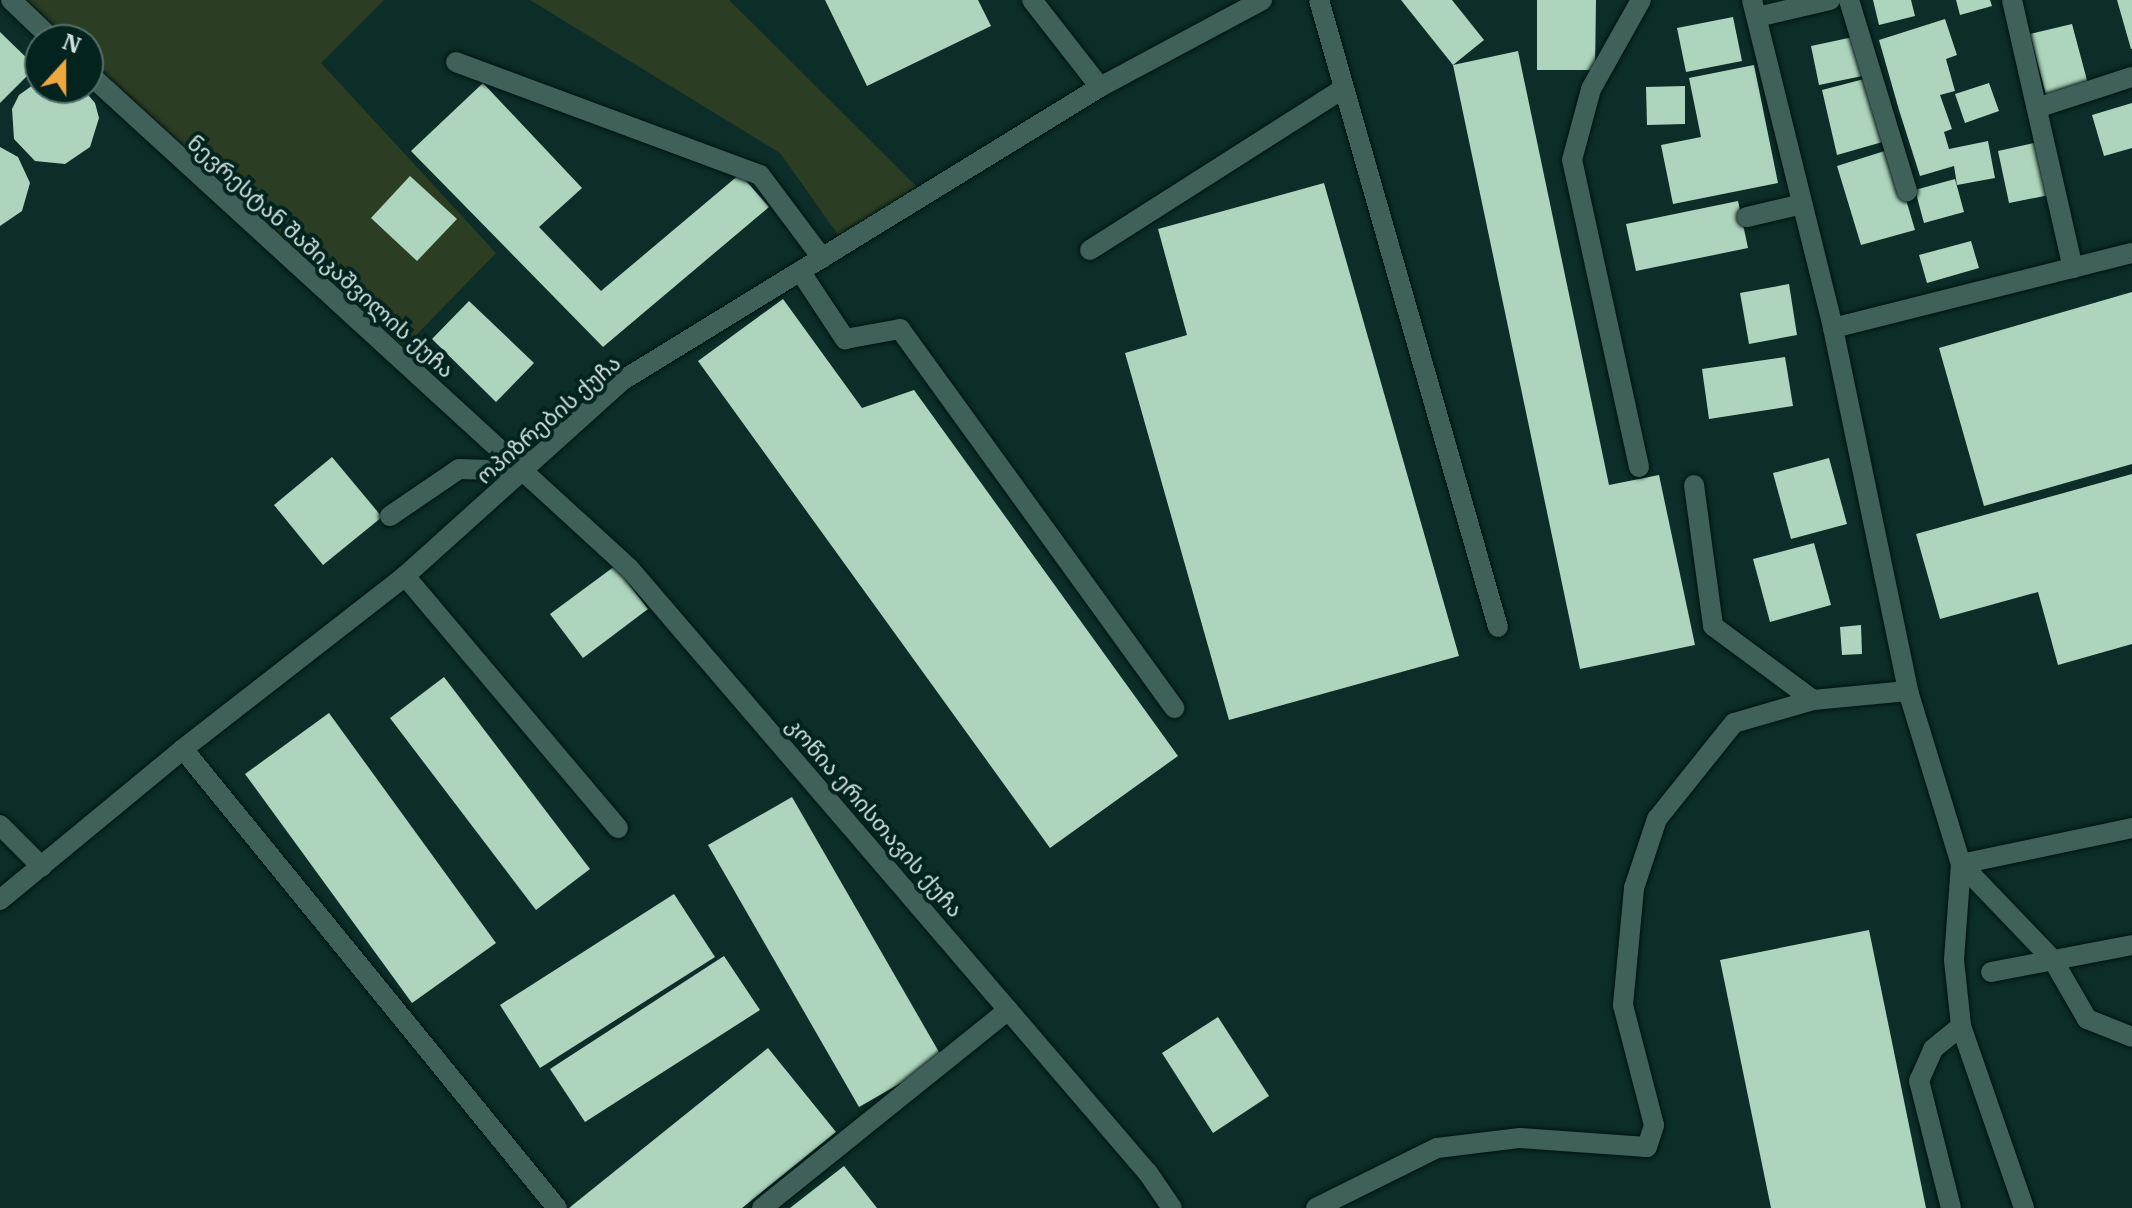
<!DOCTYPE html>
<html>
<head>
<meta charset="utf-8">
<style>
	body { margin:0 }
	#map { position:relative; width:2132px; height:1208px; overflow:hidden; background:#0c2d28; font-family:"IBM Plex Serif","Noto Sans Georgian",serif }
	div>[style] { position:absolute }
	.green>* { inset:0; background:#2b3e24 }
	.building>* { inset:0; background:#add5bd }
	.roads { filter:drop-shadow(0 0 2px #001410) drop-shadow(0 0 2px #001410) }
	.minor>* { height:20px; margin:-10px; padding:0 10px; transform-origin:10px; border-radius:10px; background:#40615a }
	span { translate:-50% -50%; white-space:nowrap; text-align:center; line-height:1.15; -webkit-text-stroke:8px #02231e; paint-order:stroke }
	.street-label { font-size:22px; color:#cfe1dd }
	.north { position:absolute; left:24px; top:24px; width:80px; height:80px; box-sizing:border-box; background:#02231e; border:2px solid #546f6a; border-radius:50%; rotate:21deg; font-size:22px; font-weight:700; line-height:32px; text-align:center; color:#cfe1dd }
	.north::after { content:''; display:block; margin:auto; width:28px; height:36px; background:#efa73e; clip-path:polygon(50% 0,100% 100%,50% 72%,0 100%) }
</style>
</head>
<body>
<div id="map">
	<div class="green">
		<i style="clip-path:polygon(22px 0,384px 0,321px 63px,496px 253px,395px 357px,88px 73px,88px 40px,53px 40px)"></i>
		<i style="clip-path:polygon(530px 0,729px 0,924px 194px,844px 243px,780px 153px)"></i>
	</div>
	<div class="building">
		<i style="clip-path:polygon(825px 0,978px 0,991px 26px,867px 86px)"></i>
		<i style="clip-path:polygon(1401px 0,1452px 0,1484px 40px,1453px 65px)"></i>
		<i style="clip-path:polygon(1537px 0,1596px 0,1595px 70px,1537px 70px)"></i>
		<i style="clip-path:polygon(1873px 0,1911px 0,1915px 16px,1879px 25px)"></i>
		<i style="clip-path:polygon(1956px 0,1990px 0,1992px 6px,1960px 15px)"></i>
		<i style="clip-path:polygon(2117px 0,2132px 0,2132px 49px,2131px 49px)"></i>
		<i style="clip-path:polygon(1733px 17px,1742px 61px,1686px 72px,1677px 28px)"></i>
		<i style="clip-path:polygon(1945px 19px,1957px 55px,1946px 59px,1955px 91px,1940px 95px,1952px 129px,1944px 132px,1949px 149px,1988px 141px,1995px 178px,1957px 185px,1954px 166px,1920px 176px,1899px 110px,1879px 40px)"></i>
		<i style="clip-path:polygon(2072px 24px,2088px 84px,2046px 95px,2030px 34px)"></i>
		<i style="clip-path:polygon(0 32px,36px 67px,0 103px)"></i>
		<i style="clip-path:polygon(1858px 36px,1867px 75px,1819px 85px,1811px 46px)"></i>
		<i style="clip-path:polygon(1518px 51px,1609px 485px,1659px 475px,1695px 645px,1580px 669px,1453px 65px)"></i>
		<i style="clip-path:polygon(1754px 65px,1778px 183px,1673px 204px,1661px 145px,1701px 137px,1689px 78px)"></i>
		<i style="clip-path:polygon(1868px 78px,1886px 141px,1837px 155px,1822px 90px)"></i>
		<i style="clip-path:polygon(40px 80px,40px 88px,82px 88px,95px 103px,99px 118px,90px 147px,65px 164px,35px 161px,14px 139px,12px 109px,19px 95px)"></i>
		<i style="clip-path:polygon(483px 83px,582px 188px,539px 227px,601px 291px,740px 174px,769px 207px,603px 347px,411px 151px)"></i>
		<i style="clip-path:polygon(1989px 83px,1999px 111px,1965px 123px,1955px 94px)"></i>
		<i style="clip-path:polygon(1685px 86px,1685px 124px,1647px 125px,1646px 87px)"></i>
		<i style="clip-path:polygon(2132px 103px,2132px 148px,2104px 156px,2092px 115px)"></i>
		<i style="clip-path:polygon(2043px 141px,2054px 194px,2009px 203px,1998px 151px)"></i>
		<i style="clip-path:polygon(0 147px,18px 157px,30px 183px,22px 211px,0 226px)"></i>
		<i style="clip-path:polygon(1891px 149px,1915px 230px,1861px 245px,1837px 166px)"></i>
		<i style="clip-path:polygon(410px 176px,457px 219px,417px 261px,371px 218px)"></i>
		<i style="clip-path:polygon(1955px 179px,1964px 212px,1924px 223px,1915px 190px)"></i>
		<i style="clip-path:polygon(1324px 183px,1459px 656px,1229px 720px,1125px 353px,1187px 335px,1158px 229px)"></i>
		<i style="clip-path:polygon(1738px 201px,1748px 248px,1636px 271px,1626px 224px)"></i>
		<i style="clip-path:polygon(1971px 241px,1979px 268px,1927px 283px,1919px 255px)"></i>
		<i style="clip-path:polygon(1789px 284px,1797px 335px,1749px 344px,1740px 293px)"></i>
		<i style="clip-path:polygon(2132px 292px,2132px 464px,1984px 506px,1939px 348px)"></i>
		<i style="clip-path:polygon(783px 299px,862px 408px,914px 390px,1178px 756px,1050px 848px,698px 361px)"></i>
		<i style="clip-path:polygon(469px 301px,534px 363px,496px 402px,432px 339px)"></i>
		<i style="clip-path:polygon(1785px 357px,1793px 406px,1709px 419px,1702px 369px)"></i>
		<i style="clip-path:polygon(332px 457px,382px 517px,323px 565px,274px 505px)"></i>
		<i style="clip-path:polygon(1829px 458px,1847px 524px,1791px 539px,1773px 473px)"></i>
		<i style="clip-path:polygon(2132px 474px,2132px 644px,2058px 665px,2038px 592px,1940px 619px,1916px 534px)"></i>
		<i style="clip-path:polygon(1814px 543px,1831px 605px,1770px 622px,1753px 559px)"></i>
		<i style="clip-path:polygon(615px 566px,648px 609px,583px 658px,550px 614px)"></i>
		<i style="clip-path:polygon(1861px 625px,1862px 654px,1842px 655px,1840px 627px)"></i>
		<i style="clip-path:polygon(444px 677px,590px 869px,536px 910px,390px 718px)"></i>
		<i style="clip-path:polygon(329px 713px,496px 943px,412px 1003px,245px 774px)"></i>
		<i style="clip-path:polygon(792px 797px,943px 1059px,859px 1107px,708px 845px)"></i>
		<i style="clip-path:polygon(674px 894px,715px 957px,540px 1068px,500px 1005px)"></i>
		<i style="clip-path:polygon(1869px 930px,1926px 1208px,1771px 1208px,1720px 960px)"></i>
		<i style="clip-path:polygon(724px 956px,760px 1010px,585px 1122px,550px 1069px)"></i>
		<i style="clip-path:polygon(1218px 1017px,1269px 1096px,1213px 1133px,1162px 1053px)"></i>
		<i style="clip-path:polygon(768px 1048px,836px 1132px,742px 1208px,569px 1208px)"></i>
		<i style="clip-path:polygon(844px 1166px,877px 1208px,790px 1208px)"></i>
	</div>
	<div class="roads">
		<div class="minor">
			<i style="left:11px;top:0;width:58px;rotate:43.6deg"></i>
			<i style="left:1032px;top:0;width:110px;rotate:52deg"></i>
			<i style="left:1319px;top:0;width:652px;rotate:74.07deg"></i>
			<i style="left:1752px;top:0;width:338px;rotate:76.1deg"></i>
			<i style="left:1833px;top:328px;width:371px;rotate:78.3deg"></i>
			<i style="left:1908px;top:691px;width:181px;rotate:73deg"></i>
			<i style="left:1961px;top:864px;width:96px;rotate:94.2deg"></i>
			<i style="left:1954px;top:960px;width:66px;rotate:83.9deg"></i>
			<i style="left:1961px;top:1026px;width:193px;rotate:70.9deg"></i>
			<i style="left:1849px;top:0;width:200px;rotate:73.1deg"></i>
			<i style="left:2012px;top:0;width:275px;rotate:77.2deg"></i>
			<i style="left:1757px;top:17px;width:75px;rotate:-13.1deg"></i>
			<i style="left:456px;top:62px;width:324px;rotate:20.4deg"></i>
			<i style="left:760px;top:175px;width:104px;rotate:53.2deg"></i>
			<i style="left:88px;top:73px;width:733px;rotate:42.46deg"></i>
			<i style="left:629px;top:568px;width:797px;rotate:49.38deg"></i>
			<i style="left:1148px;top:1173px;width:42px;rotate:55.6deg"></i>
			<i style="left:2037px;top:108px;width:100px;rotate:-18.1deg"></i>
			<i style="left:1747px;top:217px;width:57px;rotate:-13.1deg"></i>
			<i style="left:1090px;top:250px;width:301px;rotate:-32.5deg"></i>
			<i style="left:800px;top:271px;width:82px;rotate:56.5deg"></i>
			<i style="left:845px;top:339px;width:56px;rotate:-10.3deg"></i>
			<i style="left:900px;top:329px;width:468px;rotate:54.1deg"></i>
			<i style="left:1833px;top:328px;width:308px;rotate:-14.1deg"></i>
			<i style="left:1639px;top:467px;width:314px;rotate:-102.3deg"></i>
			<i style="left:1572px;top:160px;width:73px;rotate:-75deg"></i>
			<i style="left:1591px;top:89px;width:102px;rotate:-60.7deg"></i>
			<i style="left:1694px;top:485px;width:142px;rotate:82.3deg"></i>
			<i style="left:1713px;top:626px;width:124px;rotate:36.5deg"></i>
			<i style="left:1813px;top:700px;width:95px;rotate:-5.4deg"></i>
			<i style="left:390px;top:516px;width:83px;rotate:-34.3deg"></i>
			<i style="left:459px;top:469px;width:66px;rotate:1.7deg"></i>
			<i style="left:405px;top:576px;width:330px;rotate:49.8deg"></i>
			<i style="left:183px;top:749px;width:592px;rotate:50.83deg"></i>
			<i style="left:0;top:825px;width:59px;rotate:45deg"></i>
			<i style="left:1961px;top:864px;width:133px;rotate:46.2deg"></i>
			<i style="left:2053px;top:960px;width:68px;rotate:60deg"></i>
			<i style="left:2087px;top:1019px;width:48px;rotate:21.8deg"></i>
			<i style="left:1961px;top:864px;width:175px;rotate:-11.9deg"></i>
			<i style="left:0;top:900px;width:237px;rotate:-39.5deg"></i>
			<i style="left:183px;top:749px;width:281px;rotate:-37.9deg"></i>
			<i style="left:405px;top:576px;width:293px;rotate:-42deg"></i>
			<i style="left:623px;top:380px;width:560px;rotate:-31.56deg"></i>
			<i style="left:1100px;top:87px;width:184px;rotate:-28.2deg"></i>
			<i style="left:1991px;top:972px;width:144px;rotate:-10.8deg"></i>
			<i style="left:762px;top:1208px;width:316px;rotate:-38.8deg"></i>
			<i style="left:1316px;top:1208px;width:135px;rotate:-26.4deg"></i>
			<i style="left:1437px;top:1148px;width:84px;rotate:-6.9deg"></i>
			<i style="left:1520px;top:1138px;width:127px;rotate:4.1deg"></i>
			<i style="left:1647px;top:1147px;width:23px;rotate:-72deg"></i>
			<i style="left:1654px;top:1125px;width:124px;rotate:-104.5deg"></i>
			<i style="left:1623px;top:1005px;width:118px;rotate:-84.6deg"></i>
			<i style="left:1634px;top:888px;width:73px;rotate:-71.6deg"></i>
			<i style="left:1657px;top:819px;width:123px;rotate:-51.3deg"></i>
			<i style="left:1734px;top:723px;width:82px;rotate:-16.2deg"></i>
			<i style="left:1951px;top:1208px;width:131px;rotate:-104.1deg"></i>
			<i style="left:1919px;top:1081px;width:35px;rotate:-66deg"></i>
			<i style="left:1933px;top:1049px;width:36px;rotate:-39deg"></i>
		</div>
	</div>
	<div class="street-label">
		<span style="left:321px;top:256px;rotate:42deg">ნევრესტან შაშიკაშვილის ქუჩა</span>
		<span style="left:548px;top:419px;rotate:-41deg">ოპიზრების ქუჩა</span>
		<span style="left:875px;top:817px;rotate:49deg">კოწია ერისთავის ქუჩა</span>
	</div>
	<div class="north">N</div>
</div>
</body>
</html>
